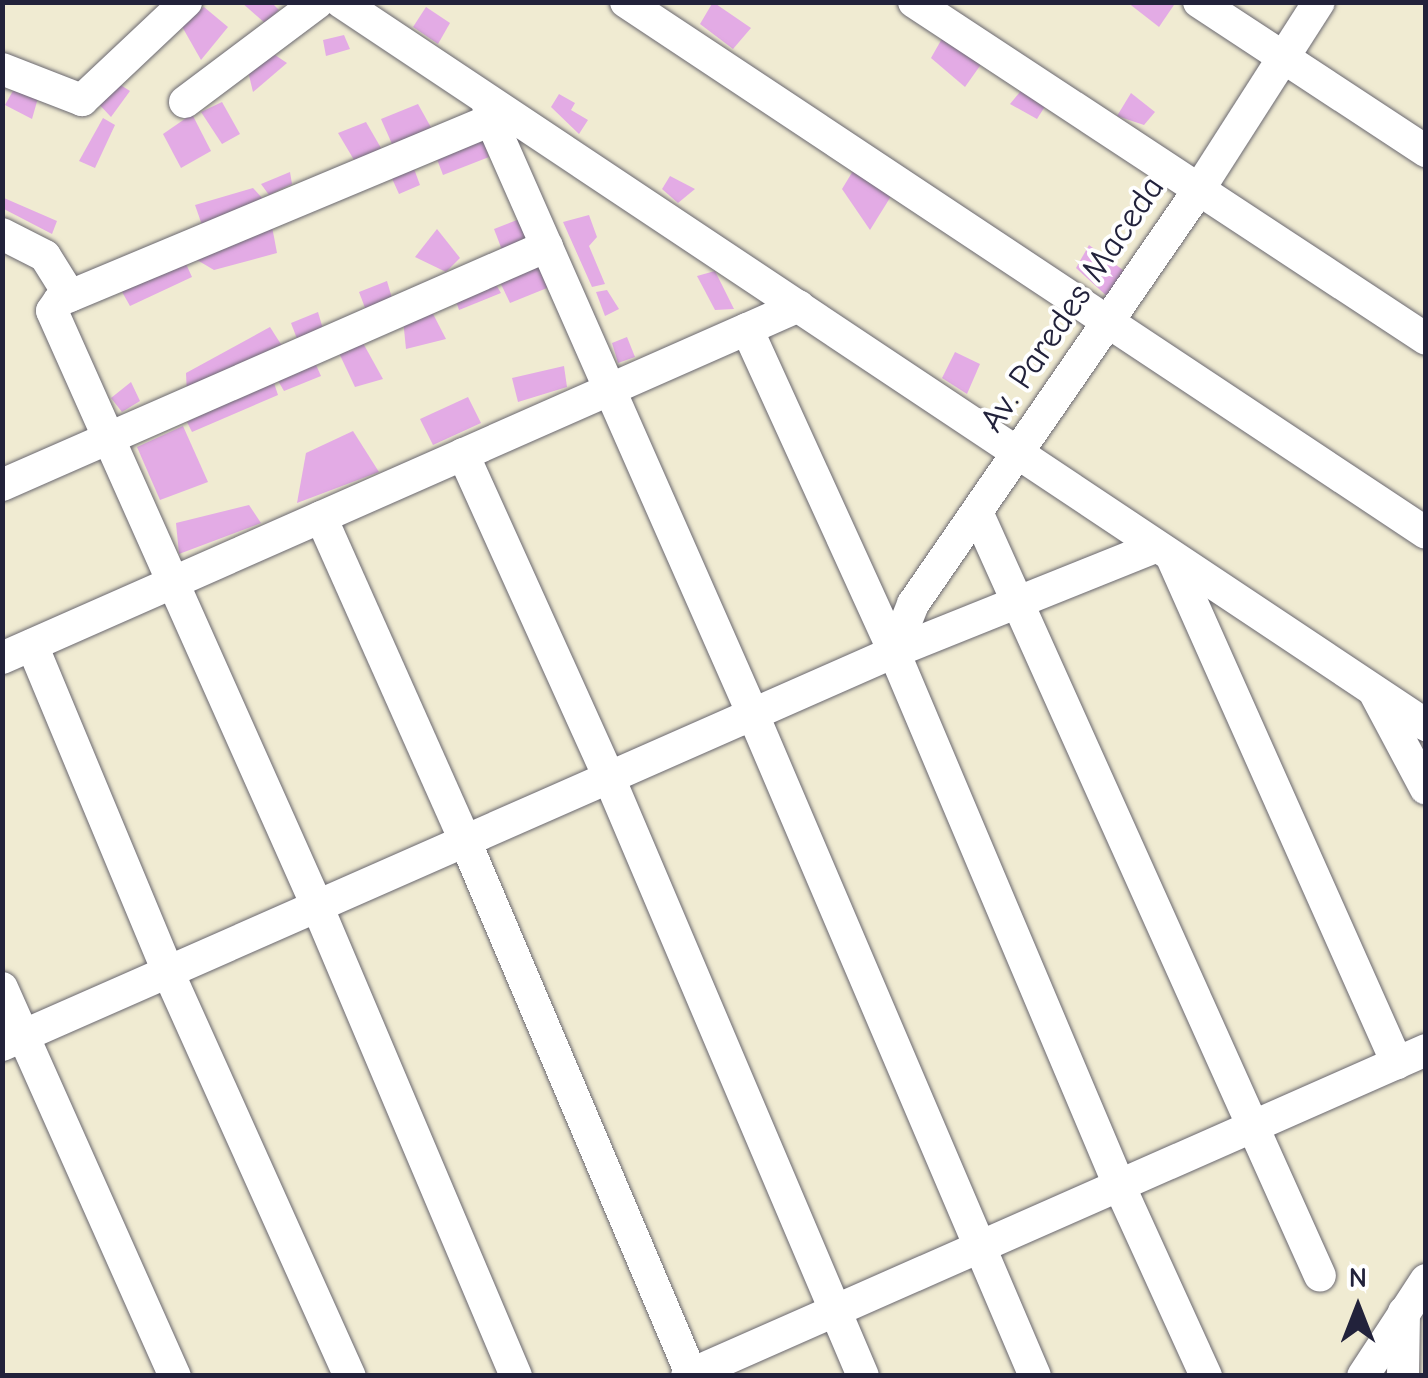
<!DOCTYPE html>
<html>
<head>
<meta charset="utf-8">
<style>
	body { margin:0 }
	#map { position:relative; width:1428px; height:1378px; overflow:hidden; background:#f0ebd2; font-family:"Comic Neue",sans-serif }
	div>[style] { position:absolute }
	.building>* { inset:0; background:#e3abe5 }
	.roads { filter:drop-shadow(0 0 2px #6a6870) drop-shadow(0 0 2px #6a6870) }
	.street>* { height:32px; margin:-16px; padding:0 16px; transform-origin:16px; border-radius:16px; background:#fff }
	span { translate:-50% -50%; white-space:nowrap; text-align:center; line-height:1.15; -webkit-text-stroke:8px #fff; paint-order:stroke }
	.street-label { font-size:35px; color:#22223b }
	.frame { position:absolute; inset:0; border:5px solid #22223b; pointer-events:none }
	.north { position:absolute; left:1308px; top:1258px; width:100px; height:100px; -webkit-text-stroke:8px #fff; paint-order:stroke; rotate:0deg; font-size:28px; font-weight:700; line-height:40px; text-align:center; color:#22223b }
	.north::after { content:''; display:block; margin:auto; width:35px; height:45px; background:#22223b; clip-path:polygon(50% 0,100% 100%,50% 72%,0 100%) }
</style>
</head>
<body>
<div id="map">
	<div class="building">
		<i style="clip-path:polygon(241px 2px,271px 2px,279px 10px,265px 23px)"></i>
		<i style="clip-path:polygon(713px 2px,751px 28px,733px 49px,700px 24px)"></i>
		<i style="clip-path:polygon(1127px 2px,1176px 2px,1159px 27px)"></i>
		<i style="clip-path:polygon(204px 7px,228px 27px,201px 60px,180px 23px)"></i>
		<i style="clip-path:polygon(426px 7px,450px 23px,438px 44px,413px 27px)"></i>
		<i style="clip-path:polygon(344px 35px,350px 49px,326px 56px,323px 40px)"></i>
		<i style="clip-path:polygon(944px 35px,982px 63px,965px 87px,931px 58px)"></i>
		<i style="clip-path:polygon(275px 55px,287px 63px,253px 92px,247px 67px)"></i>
		<i style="clip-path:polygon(119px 84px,130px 91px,111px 117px,95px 100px)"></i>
		<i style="clip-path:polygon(1024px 87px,1049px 100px,1037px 119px,1010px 104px)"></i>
		<i style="clip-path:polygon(14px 89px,38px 98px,32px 119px,5px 105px)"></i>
		<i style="clip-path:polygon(1131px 93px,1155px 112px,1144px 125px,1117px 116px)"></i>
		<i style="clip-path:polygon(559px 94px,575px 103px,571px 110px,588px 120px,579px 134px,551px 107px)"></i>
		<i style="clip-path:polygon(222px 102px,240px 134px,222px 144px,201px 112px)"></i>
		<i style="clip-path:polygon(418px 104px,433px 131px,392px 144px,381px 119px)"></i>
		<i style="clip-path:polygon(192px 114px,211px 151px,181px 168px,163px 134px)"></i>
		<i style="clip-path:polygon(103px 118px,115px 125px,95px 168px,79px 161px)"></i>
		<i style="clip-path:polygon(366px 122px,381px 148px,360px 170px,338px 133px)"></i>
		<i style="clip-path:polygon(481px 134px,489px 157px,443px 175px,435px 154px)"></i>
		<i style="clip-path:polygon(410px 158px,420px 185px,399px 194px,390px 174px)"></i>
		<i style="clip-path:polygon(856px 166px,893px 193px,870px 230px,842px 189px)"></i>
		<i style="clip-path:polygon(290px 172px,292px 184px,269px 195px,261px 184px)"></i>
		<i style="clip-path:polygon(670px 176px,695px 189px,678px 203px,662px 189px)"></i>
		<i style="clip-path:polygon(253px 188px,263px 199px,202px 225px,195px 205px)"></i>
		<i style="clip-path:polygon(4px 198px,57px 221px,52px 234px,2px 208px)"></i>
		<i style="clip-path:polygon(589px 215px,597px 237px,589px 246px,605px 284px,592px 287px,563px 222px)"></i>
		<i style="clip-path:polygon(270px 216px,277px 253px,214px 270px,192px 257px)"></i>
		<i style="clip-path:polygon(522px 218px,529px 241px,502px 250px,494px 229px)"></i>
		<i style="clip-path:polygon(437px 229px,460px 258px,446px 272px,415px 257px)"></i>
		<i style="clip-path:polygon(1089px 245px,1127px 273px,1110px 299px,1076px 268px)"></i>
		<i style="clip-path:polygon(539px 263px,552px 286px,510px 303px,499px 280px)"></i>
		<i style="clip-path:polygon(186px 264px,192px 277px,130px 306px,121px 290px)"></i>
		<i style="clip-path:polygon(715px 271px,734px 309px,715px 310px,697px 276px)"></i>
		<i style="clip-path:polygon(387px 281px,394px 305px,367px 313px,359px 292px)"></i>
		<i style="clip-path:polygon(495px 283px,501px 293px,459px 310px,455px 298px)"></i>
		<i style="clip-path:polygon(607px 290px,619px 309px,605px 316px,596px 292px)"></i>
		<i style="clip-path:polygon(430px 308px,446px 339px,406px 349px,403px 319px)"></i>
		<i style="clip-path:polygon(318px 312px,325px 336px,299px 344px,291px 323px)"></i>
		<i style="clip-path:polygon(270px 327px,284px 349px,187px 395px,186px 373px)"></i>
		<i style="clip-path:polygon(627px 337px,635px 357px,618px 363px,612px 343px)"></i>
		<i style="clip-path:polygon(363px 343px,383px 379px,355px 387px,339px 353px)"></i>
		<i style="clip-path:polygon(955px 352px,980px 364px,967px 394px,942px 378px)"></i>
		<i style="clip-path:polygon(316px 365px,321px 376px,284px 391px,277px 379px)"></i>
		<i style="clip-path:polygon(564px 366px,567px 387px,518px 402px,512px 378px)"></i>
		<i style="clip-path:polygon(273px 380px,278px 395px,192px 432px,187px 422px)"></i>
		<i style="clip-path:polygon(131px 382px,140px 401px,122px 412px,111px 398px)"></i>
		<i style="clip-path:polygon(468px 397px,481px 423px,433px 445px,420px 419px)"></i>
		<i style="clip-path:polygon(183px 426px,208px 482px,160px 500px,137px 447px)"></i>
		<i style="clip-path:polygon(353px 431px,379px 472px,297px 503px,306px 453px)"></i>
		<i style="clip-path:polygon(249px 505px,261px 523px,179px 554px,176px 523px)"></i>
	</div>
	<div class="roads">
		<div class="street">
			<i style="left:341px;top:2px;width:1304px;rotate:33.68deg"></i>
			<i style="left:626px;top:2px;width:960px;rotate:33.57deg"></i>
			<i style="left:914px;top:2px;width:613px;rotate:33.35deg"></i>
			<i style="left:1199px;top:2px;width:272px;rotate:33.3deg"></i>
			<i style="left:2px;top:69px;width:86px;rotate:21.2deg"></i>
			<i style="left:82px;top:100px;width:143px;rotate:-43.3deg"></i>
			<i style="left:487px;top:100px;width:20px;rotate:79deg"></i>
			<i style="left:491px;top:120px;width:652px;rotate:66.22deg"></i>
			<i style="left:754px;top:717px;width:716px;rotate:66.91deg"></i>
			<i style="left:185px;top:102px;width:166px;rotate:-36.9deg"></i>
			<i style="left:491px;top:120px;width:468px;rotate:157.3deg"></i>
			<i style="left:59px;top:301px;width:12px;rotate:125deg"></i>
			<i style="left:52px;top:311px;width:654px;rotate:65.98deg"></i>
			<i style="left:318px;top:908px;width:508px;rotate:67.07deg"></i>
			<i style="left:2px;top:234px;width:48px;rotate:27.1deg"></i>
			<i style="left:45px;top:256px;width:47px;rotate:58deg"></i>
			<i style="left:747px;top:329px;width:355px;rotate:65.5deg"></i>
			<i style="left:894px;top:652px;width:579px;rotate:67.11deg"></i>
			<i style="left:1119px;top:1185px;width:210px;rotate:65.5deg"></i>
			<i style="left:463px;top:454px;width:358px;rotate:65.7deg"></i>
			<i style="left:610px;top:780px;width:647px;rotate:67deg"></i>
			<i style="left:2px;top:485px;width:595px;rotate:-23.68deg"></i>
			<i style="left:977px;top:512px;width:837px;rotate:65.82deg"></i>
			<i style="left:321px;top:517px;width:357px;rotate:66deg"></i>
			<i style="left:466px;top:843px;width:579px;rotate:67.02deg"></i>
			<i style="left:1173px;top:560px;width:551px;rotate:66deg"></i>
			<i style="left:32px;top:645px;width:356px;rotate:67.4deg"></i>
			<i style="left:169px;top:974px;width:441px;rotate:65.8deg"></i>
			<i style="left:894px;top:652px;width:52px;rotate:-68.4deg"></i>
			<i style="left:913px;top:604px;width:502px;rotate:-55.39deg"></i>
			<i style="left:1198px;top:191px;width:224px;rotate:-57.4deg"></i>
			<i style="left:2px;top:658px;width:871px;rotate:-23.83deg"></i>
			<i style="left:1376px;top:695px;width:106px;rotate:62deg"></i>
			<i style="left:2px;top:988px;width:425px;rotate:66deg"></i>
			<i style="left:2px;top:1045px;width:975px;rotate:-23.78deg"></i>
			<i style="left:894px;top:652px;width:281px;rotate:-21.9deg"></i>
			<i style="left:687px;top:1376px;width:808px;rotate:-23.8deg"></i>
			<i style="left:1363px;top:1376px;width:115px;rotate:-56.7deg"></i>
			<i style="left:1403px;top:1376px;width:64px;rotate:-89.1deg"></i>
		</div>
	</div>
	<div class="street-label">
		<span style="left:1072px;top:304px;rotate:-56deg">Av. Paredes Maceda</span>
	</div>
	<div class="frame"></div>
	<div class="north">N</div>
</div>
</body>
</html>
